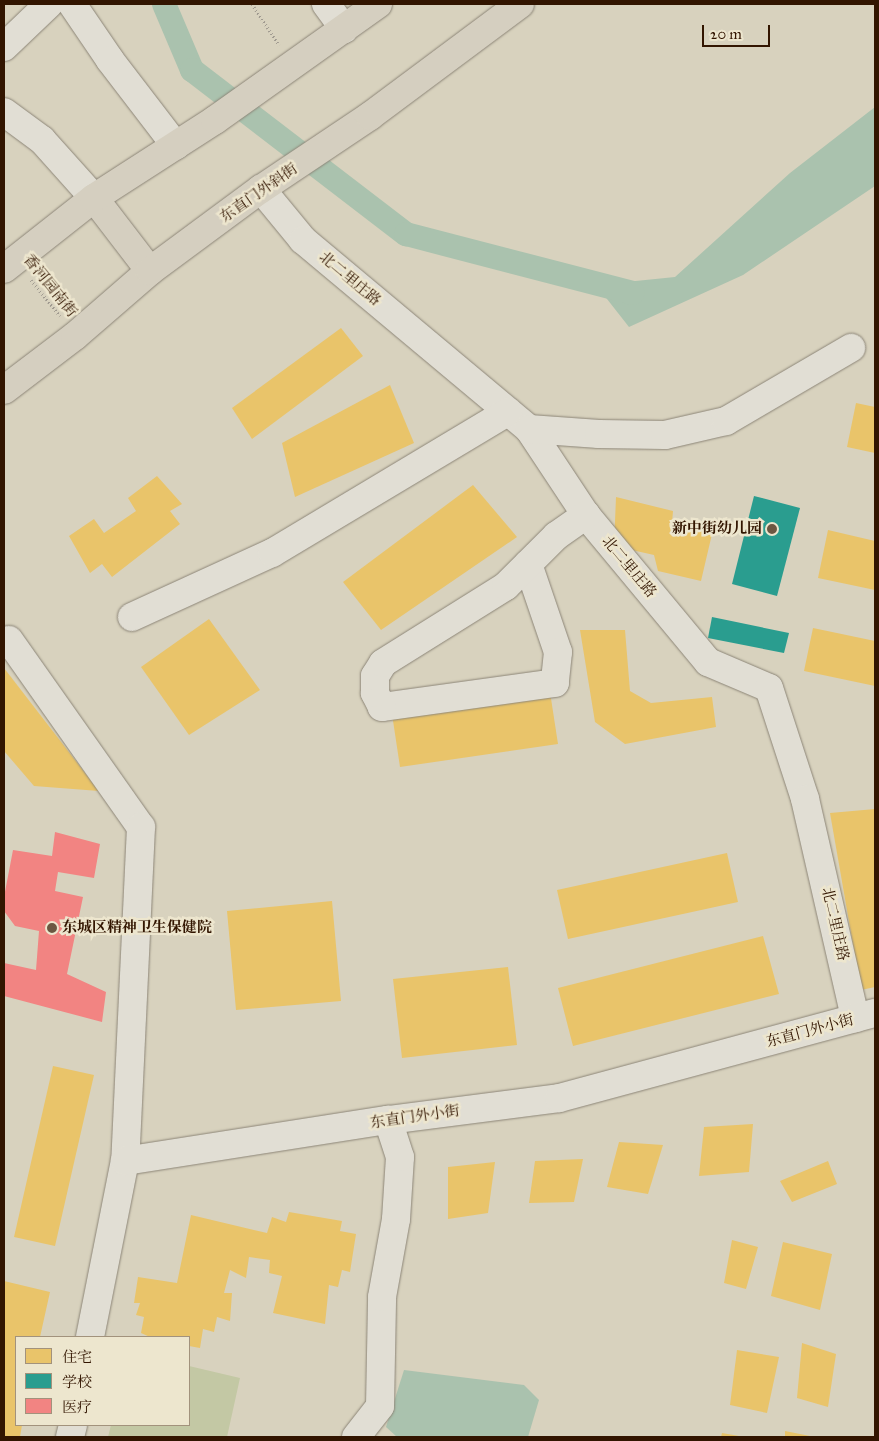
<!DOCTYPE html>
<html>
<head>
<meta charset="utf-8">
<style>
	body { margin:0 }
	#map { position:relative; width:879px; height:1441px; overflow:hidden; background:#d8d2be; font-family:"IM FELL Great Primer","Noto Serif SC",serif }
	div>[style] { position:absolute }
	.green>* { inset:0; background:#c3c8a4 }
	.water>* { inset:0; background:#aac2ae }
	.homes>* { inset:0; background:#e9c46a }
	.schools>* { inset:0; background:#2a9d8f }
	.health>* { inset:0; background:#f28482 }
	.canal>* { height:24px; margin:-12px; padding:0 12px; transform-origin:12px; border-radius:12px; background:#aac2ae }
	.path>* { height:3px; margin-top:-1.5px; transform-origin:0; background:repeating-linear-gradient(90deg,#a09a90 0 1px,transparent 0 3.5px) }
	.roads { filter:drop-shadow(0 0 1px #8c8577) drop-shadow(0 0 1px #8c8577) }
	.minor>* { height:28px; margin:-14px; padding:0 14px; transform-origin:14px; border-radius:14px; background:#e1ded4 }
	.major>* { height:28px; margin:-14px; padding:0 14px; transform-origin:14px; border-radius:14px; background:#d5cfc0 }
	.dots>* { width:14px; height:14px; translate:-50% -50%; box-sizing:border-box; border:2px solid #ede6ce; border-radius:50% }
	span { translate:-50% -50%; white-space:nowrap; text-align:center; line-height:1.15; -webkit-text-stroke:5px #ede6ce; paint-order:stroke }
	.street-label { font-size:15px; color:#321500 }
	.poi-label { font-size:15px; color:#321500; font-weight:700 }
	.right { translate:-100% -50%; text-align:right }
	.left { translate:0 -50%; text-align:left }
	.frame { position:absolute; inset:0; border:5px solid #321500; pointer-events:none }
	.legend { position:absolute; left:15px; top:1336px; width:175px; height:90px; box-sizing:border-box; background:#ede6ce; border:1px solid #a2927c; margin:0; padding:6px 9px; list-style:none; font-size:15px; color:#321500 }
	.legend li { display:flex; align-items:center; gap:10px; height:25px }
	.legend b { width:25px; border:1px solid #a2927c }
	.scale { position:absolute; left:702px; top:25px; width:68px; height:22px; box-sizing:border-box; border:2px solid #321500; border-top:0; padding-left:6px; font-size:15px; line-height:18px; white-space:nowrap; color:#321500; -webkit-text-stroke:4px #ede6ce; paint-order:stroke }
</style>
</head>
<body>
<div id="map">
	<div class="green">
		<i style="clip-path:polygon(189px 1366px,240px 1378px,227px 1437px,108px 1437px,111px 1425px,189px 1425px)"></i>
	</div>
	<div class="water">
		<i style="clip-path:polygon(875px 107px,875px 186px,743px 275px,629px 327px,596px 285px,675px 277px,790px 173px)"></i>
		<i style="clip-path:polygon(404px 1370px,524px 1385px,539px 1400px,528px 1437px,397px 1437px,386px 1427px)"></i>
	</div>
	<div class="homes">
		<i style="clip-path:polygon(341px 328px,363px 356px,252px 439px,232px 408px)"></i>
		<i style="clip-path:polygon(390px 385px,414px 443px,295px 497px,282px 443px)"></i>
		<i style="clip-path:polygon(856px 403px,875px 407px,875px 453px,847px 447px)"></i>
		<i style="clip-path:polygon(157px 476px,182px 504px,170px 511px,180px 524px,112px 577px,102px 564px,90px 573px,69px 536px,94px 519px,104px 533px,136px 511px,128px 498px)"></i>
		<i style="clip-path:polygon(473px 485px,517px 537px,381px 630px,343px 582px)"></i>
		<i style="clip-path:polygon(616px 497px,673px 511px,672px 523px,712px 534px,701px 581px,658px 571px,654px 555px,614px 546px)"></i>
		<i style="clip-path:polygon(828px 530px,875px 541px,875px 590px,818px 578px)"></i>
		<i style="clip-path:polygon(209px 619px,260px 690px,189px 735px,141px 667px)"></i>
		<i style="clip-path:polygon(813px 628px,875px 641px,875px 686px,804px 671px)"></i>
		<i style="clip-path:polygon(580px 630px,625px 630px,630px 691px,651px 703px,712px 697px,716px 727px,625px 744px,595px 722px)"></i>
		<i style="clip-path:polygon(4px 668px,99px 791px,34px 786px,4px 751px)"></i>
		<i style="clip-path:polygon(550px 692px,558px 744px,400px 767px,392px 714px)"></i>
		<i style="clip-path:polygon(875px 809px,875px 987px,861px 990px,830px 813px)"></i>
		<i style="clip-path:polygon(727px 853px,738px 902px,568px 939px,557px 890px)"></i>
		<i style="clip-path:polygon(332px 901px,341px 1001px,236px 1010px,227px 911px)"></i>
		<i style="clip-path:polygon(763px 936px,779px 994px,573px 1046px,558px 988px)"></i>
		<i style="clip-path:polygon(508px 967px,517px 1045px,402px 1058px,393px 979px)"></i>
		<i style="clip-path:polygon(53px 1066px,94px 1075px,55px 1246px,14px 1237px)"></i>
		<i style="clip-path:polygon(753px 1124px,749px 1172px,699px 1176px,704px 1127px)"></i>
		<i style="clip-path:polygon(619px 1142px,663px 1145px,648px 1194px,607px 1187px)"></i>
		<i style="clip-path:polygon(583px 1159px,574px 1202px,529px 1203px,535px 1161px)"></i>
		<i style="clip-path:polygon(828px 1161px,837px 1184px,792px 1202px,780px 1181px)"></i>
		<i style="clip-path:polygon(495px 1162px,488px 1213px,448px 1219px,448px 1167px)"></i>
		<i style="clip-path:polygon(289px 1212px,342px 1221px,340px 1231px,356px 1234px,350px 1272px,342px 1270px,338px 1287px,329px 1285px,325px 1324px,273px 1313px,282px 1276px,269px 1273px,270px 1260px,249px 1257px,246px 1278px,230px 1270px,224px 1293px,232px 1293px,230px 1321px,217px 1317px,214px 1332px,203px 1329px,200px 1348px,189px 1346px,189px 1337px,150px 1337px,141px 1333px,144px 1317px,136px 1315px,140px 1303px,134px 1303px,138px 1277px,177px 1283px,191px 1215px,267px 1233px,272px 1217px,286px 1222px)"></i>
		<i style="clip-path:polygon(732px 1240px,758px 1247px,746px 1289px,724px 1283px)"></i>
		<i style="clip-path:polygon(783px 1242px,832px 1254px,820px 1310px,771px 1296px)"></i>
		<i style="clip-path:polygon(4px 1281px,50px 1292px,40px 1337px,16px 1337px,16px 1425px,22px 1425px,20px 1437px,4px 1437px)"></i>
		<i style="clip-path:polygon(802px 1343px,836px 1354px,828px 1407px,797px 1398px)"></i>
		<i style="clip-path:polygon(737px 1350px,779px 1357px,767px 1413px,730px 1405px)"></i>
		<i style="clip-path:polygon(785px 1431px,810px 1436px,810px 1437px,785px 1437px)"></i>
		<i style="clip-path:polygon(722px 1433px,739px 1436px,739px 1437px,721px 1437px)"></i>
	</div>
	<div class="schools">
		<i style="clip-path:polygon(754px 496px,800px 508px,777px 596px,732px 584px)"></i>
		<i style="clip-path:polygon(712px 617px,789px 633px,784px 653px,708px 638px)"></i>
	</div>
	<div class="health">
		<i style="clip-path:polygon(55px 832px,100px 844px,94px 878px,58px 872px,55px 891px,83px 897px,67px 974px,106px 992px,102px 1022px,4px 996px,4px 963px,36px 970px,39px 931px,15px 926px,4px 911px,4px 897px,13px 850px,52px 856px)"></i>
	</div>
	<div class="canal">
		<i style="left:164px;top:4px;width:72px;rotate:67deg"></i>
		<i style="left:192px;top:70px;width:270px;rotate:37.5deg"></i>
		<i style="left:406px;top:234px;width:234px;rotate:14.6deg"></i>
	</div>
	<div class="path">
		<i style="left:252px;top:4px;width:49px;rotate:56.6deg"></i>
		<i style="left:31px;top:280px;width:46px;rotate:51.1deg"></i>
	</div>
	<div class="roads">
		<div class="minor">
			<i style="left:72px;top:4px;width:68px;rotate:55.8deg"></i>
			<i style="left:110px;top:60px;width:108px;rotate:52.5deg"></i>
			<i style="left:326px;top:4px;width:31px;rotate:54deg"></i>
			<i style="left:4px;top:47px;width:62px;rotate:-43.7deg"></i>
			<i style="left:4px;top:112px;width:47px;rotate:36.4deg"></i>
			<i style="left:42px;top:140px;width:78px;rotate:48.1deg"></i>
			<i style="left:261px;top:189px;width:66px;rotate:50.5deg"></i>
			<i style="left:303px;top:240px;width:295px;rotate:39.9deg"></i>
			<i style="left:529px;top:429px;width:103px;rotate:56.5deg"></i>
			<i style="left:586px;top:515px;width:191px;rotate:50.3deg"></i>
			<i style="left:708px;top:662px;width:66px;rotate:23.1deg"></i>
			<i style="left:769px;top:688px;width:117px;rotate:72deg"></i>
			<i style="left:805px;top:799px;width:225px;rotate:77.1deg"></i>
			<i style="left:529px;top:429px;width:70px;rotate:4.1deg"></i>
			<i style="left:599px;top:434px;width:66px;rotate:0.9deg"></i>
			<i style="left:665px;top:435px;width:63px;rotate:-12.9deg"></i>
			<i style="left:726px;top:421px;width:145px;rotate:-30.3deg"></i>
			<i style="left:528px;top:564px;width:93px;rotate:71.2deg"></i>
			<i style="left:558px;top:652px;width:31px;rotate:96deg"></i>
			<i style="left:555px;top:683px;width:175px;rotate:172.1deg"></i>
			<i style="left:382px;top:707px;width:16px;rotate:-117deg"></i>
			<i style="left:375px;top:693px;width:17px;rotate:-90deg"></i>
			<i style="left:375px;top:676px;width:15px;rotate:-58deg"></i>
			<i style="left:383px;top:663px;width:145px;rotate:-32deg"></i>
			<i style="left:506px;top:586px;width:71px;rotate:-45deg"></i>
			<i style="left:556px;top:536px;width:37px;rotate:-35deg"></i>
			<i style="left:132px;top:617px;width:154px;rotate:-24.6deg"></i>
			<i style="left:272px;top:553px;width:275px;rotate:-30.9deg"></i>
			<i style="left:9px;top:640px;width:229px;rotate:54.8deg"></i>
			<i style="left:141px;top:827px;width:334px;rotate:92.7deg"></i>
			<i style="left:90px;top:1337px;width:179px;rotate:-78.8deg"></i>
			<i style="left:125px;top:1161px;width:266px;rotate:-8.9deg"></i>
			<i style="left:388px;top:1120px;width:172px;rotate:-7.3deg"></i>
			<i style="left:559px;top:1098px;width:327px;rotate:-15.1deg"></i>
			<i style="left:70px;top:1437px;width:12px;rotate:-76deg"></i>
			<i style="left:356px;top:1437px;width:39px;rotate:-52deg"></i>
			<i style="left:380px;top:1406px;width:109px;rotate:-88.9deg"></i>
			<i style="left:382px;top:1297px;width:79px;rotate:-79.8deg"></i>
			<i style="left:396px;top:1219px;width:62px;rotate:-86.3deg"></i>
			<i style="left:400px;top:1157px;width:39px;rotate:-108deg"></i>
		</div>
		<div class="major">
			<i style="left:94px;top:198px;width:92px;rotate:52.5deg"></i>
			<i style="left:4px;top:269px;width:115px;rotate:-38.3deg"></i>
			<i style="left:94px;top:198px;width:144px;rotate:-32.8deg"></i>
			<i style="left:215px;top:120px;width:200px;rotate:-35.4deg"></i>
			<i style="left:4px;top:390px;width:89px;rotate:-37.3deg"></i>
			<i style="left:75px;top:336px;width:99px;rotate:-40.9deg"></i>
			<i style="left:150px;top:271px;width:138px;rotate:-36.5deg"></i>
			<i style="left:261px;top:189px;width:131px;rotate:-33.8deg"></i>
			<i style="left:370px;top:116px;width:187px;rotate:-36.7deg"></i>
		</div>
	</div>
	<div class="dots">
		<i style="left:772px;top:529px;background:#6c5742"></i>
		<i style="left:52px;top:928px;background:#6c5742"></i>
	</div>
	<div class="street-label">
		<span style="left:259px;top:193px;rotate:-35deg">东直门外斜街</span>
		<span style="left:350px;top:279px;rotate:40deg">北二里庄路</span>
		<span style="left:50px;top:286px;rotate:51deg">香河园南街</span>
		<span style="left:629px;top:567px;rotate:50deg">北二里庄路</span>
		<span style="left:835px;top:924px;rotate:77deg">北二里庄路</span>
		<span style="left:810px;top:1031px;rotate:-15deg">东直门外小街</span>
		<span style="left:415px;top:1117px;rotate:-8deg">东直门外小街</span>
	</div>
	<div class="poi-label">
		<span class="right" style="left:762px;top:529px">新中街幼儿园</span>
		<span class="left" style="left:62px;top:928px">东城区精神卫生保健院</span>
	</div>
	<div class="frame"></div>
	<ul class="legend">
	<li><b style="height:14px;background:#e9c46a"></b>住宅</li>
	<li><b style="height:14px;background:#2a9d8f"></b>学校</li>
	<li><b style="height:14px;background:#f28482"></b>医疗</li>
	</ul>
	<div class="scale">20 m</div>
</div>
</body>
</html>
